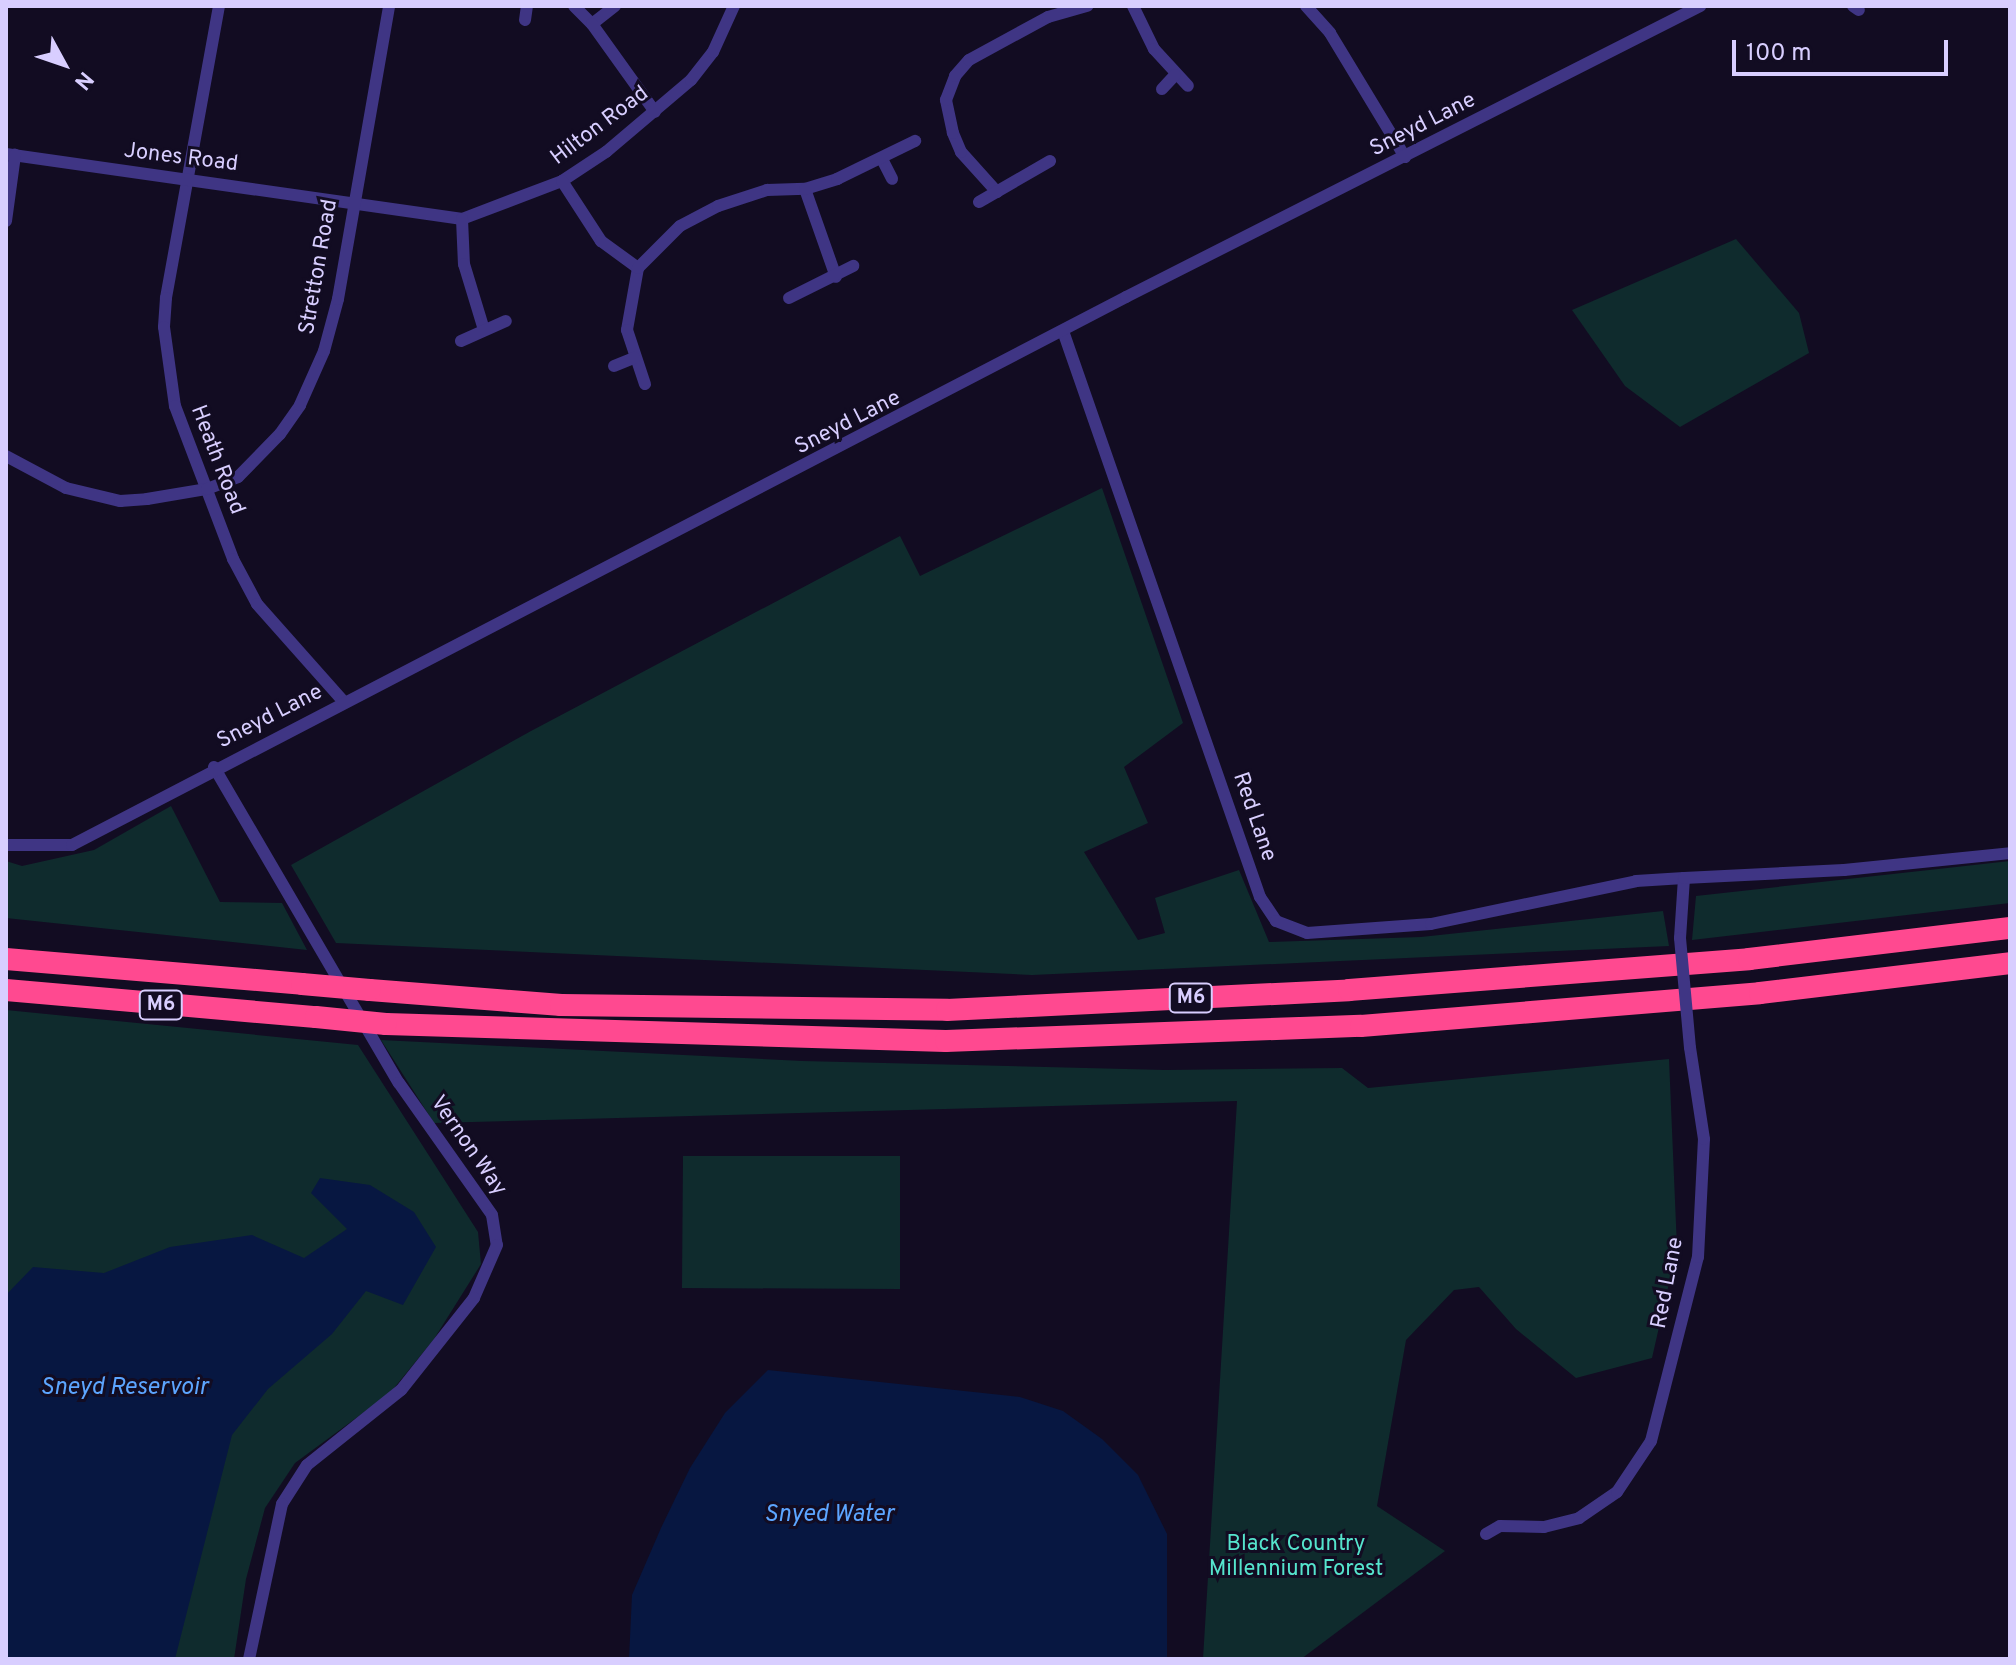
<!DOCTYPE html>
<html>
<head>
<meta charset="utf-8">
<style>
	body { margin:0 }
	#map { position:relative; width:2016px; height:1665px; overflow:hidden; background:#120c22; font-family:Overpass,sans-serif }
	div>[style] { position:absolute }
	.green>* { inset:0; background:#0f2b2d }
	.water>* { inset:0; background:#071741 }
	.street>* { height:12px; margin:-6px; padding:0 6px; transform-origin:6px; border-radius:6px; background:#3f3584 }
	.highway>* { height:22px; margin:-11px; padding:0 11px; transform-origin:11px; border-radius:11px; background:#ff4990 }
	.street-bridge>* { height:12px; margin:-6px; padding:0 6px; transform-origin:6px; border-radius:6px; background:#3f3584 }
	.highway-bridge>* { height:22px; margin:-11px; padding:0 11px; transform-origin:11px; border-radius:11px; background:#ff4990 }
	span { translate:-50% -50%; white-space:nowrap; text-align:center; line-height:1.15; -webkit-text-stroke:6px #120c22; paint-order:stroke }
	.shield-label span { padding:2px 6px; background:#120c22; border:2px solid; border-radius:6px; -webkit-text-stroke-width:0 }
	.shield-label { font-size:20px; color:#d8ceff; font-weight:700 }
	.street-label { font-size:22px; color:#d8ceff }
	.park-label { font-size:22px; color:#55e4cd }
	.water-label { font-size:24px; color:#5ca5ff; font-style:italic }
	.frame { position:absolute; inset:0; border:8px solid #d8ceff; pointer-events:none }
	.north { position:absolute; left:24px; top:24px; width:80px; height:80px; -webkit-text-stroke:6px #120c22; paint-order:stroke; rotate:130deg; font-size:22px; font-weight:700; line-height:32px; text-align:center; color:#d8ceff }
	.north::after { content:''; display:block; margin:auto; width:28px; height:36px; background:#d8ceff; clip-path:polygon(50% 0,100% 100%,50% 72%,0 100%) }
	.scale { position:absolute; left:1732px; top:40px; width:216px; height:36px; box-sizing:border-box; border:4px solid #d8ceff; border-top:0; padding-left:10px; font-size:24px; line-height:28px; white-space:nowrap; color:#d8ceff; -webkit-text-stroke:6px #120c22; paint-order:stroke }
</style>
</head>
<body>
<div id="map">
	<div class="green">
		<i style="clip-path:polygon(1736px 239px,1799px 313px,1809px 353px,1680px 427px,1625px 386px,1572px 310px)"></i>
		<i style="clip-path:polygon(1102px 488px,1183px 723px,1124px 767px,1148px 823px,1084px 852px,1138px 940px,1165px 933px,1155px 898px,1239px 870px,1269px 942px,1421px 937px,1663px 911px,1669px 946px,1032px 975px,336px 943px,291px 865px,531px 731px,900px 536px,920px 576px)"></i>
		<i style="clip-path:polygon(171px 806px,220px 902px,282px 903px,307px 950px,6px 918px,6px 861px,22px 866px,94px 850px)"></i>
		<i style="clip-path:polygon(2010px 861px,2010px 903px,1692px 940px,1696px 896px)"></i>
		<i style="clip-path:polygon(6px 1010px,358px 1045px,478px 1232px,481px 1264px,434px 1339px,390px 1393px,295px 1463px,265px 1508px,246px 1579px,234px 1659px,6px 1659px)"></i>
		<i style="clip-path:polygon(381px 1040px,802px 1061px,1165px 1070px,1342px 1068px,1368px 1088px,1669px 1059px,1677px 1248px,1652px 1358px,1576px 1378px,1516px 1329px,1479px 1287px,1454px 1290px,1406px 1340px,1377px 1506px,1445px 1551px,1301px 1659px,1203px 1659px,1237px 1101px,434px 1123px)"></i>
		<i style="clip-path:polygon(683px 1156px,900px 1156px,900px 1289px,682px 1288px)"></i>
	</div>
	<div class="water">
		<i style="clip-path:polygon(320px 1178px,370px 1185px,414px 1212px,436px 1247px,403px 1305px,366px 1291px,332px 1334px,268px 1389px,232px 1435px,175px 1659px,6px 1657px,6px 1295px,33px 1267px,104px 1273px,170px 1247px,252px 1235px,304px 1258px,347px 1229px,311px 1193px)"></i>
		<i style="clip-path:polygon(768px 1370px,1020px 1397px,1063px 1411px,1102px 1439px,1138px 1475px,1167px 1534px,1167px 1659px,629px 1659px,632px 1595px,661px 1528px,690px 1468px,725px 1413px)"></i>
	</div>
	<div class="street">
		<i style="left:219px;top:6px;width:297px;rotate:100.3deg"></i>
		<i style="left:166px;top:298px;width:29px;rotate:94deg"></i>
		<i style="left:164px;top:327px;width:80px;rotate:82.1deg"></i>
		<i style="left:175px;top:406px;width:164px;rotate:69.2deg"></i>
		<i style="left:233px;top:559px;width:51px;rotate:61.9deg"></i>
		<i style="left:257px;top:604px;width:131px;rotate:48.4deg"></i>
		<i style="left:574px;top:6px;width:25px;rotate:45deg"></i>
		<i style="left:592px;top:24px;width:29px;rotate:-38deg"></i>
		<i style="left:1133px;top:6px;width:48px;rotate:64deg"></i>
		<i style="left:1154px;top:49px;width:50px;rotate:47.4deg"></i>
		<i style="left:1306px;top:6px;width:36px;rotate:48deg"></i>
		<i style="left:1330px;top:33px;width:145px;rotate:58.8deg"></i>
		<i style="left:1853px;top:6px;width:7px;rotate:34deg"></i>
		<i style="left:525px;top:20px;width:14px;rotate:-82deg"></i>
		<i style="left:592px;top:24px;width:108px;rotate:54.4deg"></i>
		<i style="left:1162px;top:89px;width:19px;rotate:-47deg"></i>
		<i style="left:6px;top:154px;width:461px;rotate:8.1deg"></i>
		<i style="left:462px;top:219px;width:107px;rotate:-20.8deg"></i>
		<i style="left:562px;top:181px;width:53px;rotate:-33.4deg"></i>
		<i style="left:606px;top:152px;width:111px;rotate:-40.3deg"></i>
		<i style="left:691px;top:80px;width:36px;rotate:-52deg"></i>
		<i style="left:713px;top:52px;width:51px;rotate:-65.5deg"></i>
		<i style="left:883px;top:161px;width:20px;rotate:63deg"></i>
		<i style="left:562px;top:181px;width:72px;rotate:57deg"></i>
		<i style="left:601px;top:241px;width:46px;rotate:36.1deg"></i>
		<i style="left:638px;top:268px;width:63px;rotate:100.1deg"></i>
		<i style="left:627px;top:330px;width:57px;rotate:71.6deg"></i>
		<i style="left:805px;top:189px;width:93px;rotate:70.6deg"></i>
		<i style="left:997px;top:192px;width:54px;rotate:-132deg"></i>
		<i style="left:961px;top:152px;width:21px;rotate:-113deg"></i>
		<i style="left:953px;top:133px;width:34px;rotate:-102deg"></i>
		<i style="left:946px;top:100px;width:26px;rotate:-69deg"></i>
		<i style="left:955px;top:76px;width:21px;rotate:-49deg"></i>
		<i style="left:969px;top:60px;width:90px;rotate:-28.6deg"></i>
		<i style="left:1048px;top:17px;width:41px;rotate:-15.8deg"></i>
		<i style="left:979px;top:202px;width:82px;rotate:-30deg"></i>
		<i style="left:462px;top:219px;width:45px;rotate:87.5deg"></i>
		<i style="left:464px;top:264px;width:69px;rotate:73.1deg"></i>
		<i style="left:6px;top:221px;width:67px;rotate:-82.2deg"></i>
		<i style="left:638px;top:268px;width:59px;rotate:-45deg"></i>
		<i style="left:680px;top:226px;width:43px;rotate:-27.8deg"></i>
		<i style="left:718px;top:206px;width:52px;rotate:-18.1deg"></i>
		<i style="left:767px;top:190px;width:38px;rotate:-2deg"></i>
		<i style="left:805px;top:189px;width:34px;rotate:-17deg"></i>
		<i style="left:837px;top:179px;width:87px;rotate:-26deg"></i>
		<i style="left:789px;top:298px;width:72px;rotate:-26.6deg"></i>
		<i style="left:1063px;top:331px;width:599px;rotate:70.81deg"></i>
		<i style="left:1260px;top:897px;width:29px;rotate:56deg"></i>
		<i style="left:1276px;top:921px;width:33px;rotate:21deg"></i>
		<i style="left:1307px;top:933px;width:124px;rotate:-4.2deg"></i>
		<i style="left:1431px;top:924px;width:209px;rotate:-11.8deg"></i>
		<i style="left:1636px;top:881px;width:48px;rotate:-3.6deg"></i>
		<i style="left:1684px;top:878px;width:60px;rotate:93.8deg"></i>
		<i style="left:461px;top:341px;width:49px;rotate:-24deg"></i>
		<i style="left:614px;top:366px;width:22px;rotate:-22deg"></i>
		<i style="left:6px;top:456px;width:68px;rotate:28.1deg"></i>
		<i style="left:66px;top:488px;width:56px;rotate:13.5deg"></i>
		<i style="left:120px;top:501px;width:27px;rotate:-4deg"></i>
		<i style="left:147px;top:499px;width:61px;rotate:-9.5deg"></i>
		<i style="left:207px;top:489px;width:33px;rotate:-21deg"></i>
		<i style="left:238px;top:477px;width:60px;rotate:-45.7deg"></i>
		<i style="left:280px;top:434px;width:35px;rotate:-55deg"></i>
		<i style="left:300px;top:405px;width:59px;rotate:-66deg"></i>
		<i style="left:324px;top:351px;width:54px;rotate:-74.9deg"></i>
		<i style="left:338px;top:299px;width:297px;rotate:-80.1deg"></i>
		<i style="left:214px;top:767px;width:366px;rotate:59.7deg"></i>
		<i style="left:399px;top:1083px;width:161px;rotate:54.8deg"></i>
		<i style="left:492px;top:1215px;width:30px;rotate:81deg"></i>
		<i style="left:497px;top:1245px;width:58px;rotate:113.5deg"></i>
		<i style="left:474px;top:1298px;width:117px;rotate:128.4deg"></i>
		<i style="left:401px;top:1390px;width:120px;rotate:141.4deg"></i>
		<i style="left:307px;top:1465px;width:46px;rotate:122.7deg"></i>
		<i style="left:282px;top:1504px;width:158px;rotate:102deg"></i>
		<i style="left:6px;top:845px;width:66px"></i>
		<i style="left:72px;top:845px;width:1188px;rotate:-27.47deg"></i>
		<i style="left:1126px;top:297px;width:644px;rotate:-26.88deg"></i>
		<i style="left:1684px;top:878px;width:160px;rotate:-2.9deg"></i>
		<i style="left:1844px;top:870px;width:167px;rotate:-5.8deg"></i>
		<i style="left:1486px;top:1534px;width:16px;rotate:-30deg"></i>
		<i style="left:1500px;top:1526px;width:44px;rotate:1.3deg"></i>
		<i style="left:1544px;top:1527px;width:36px;rotate:-14deg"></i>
		<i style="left:1579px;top:1518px;width:46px;rotate:-34.4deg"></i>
		<i style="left:1617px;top:1492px;width:61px;rotate:-56.3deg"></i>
		<i style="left:1651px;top:1441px;width:190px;rotate:-75.7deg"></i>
		<i style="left:1698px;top:1257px;width:118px;rotate:-87.1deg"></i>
		<i style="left:1704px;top:1139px;width:92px;rotate:-98.7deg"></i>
	</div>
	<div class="highway">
		<i style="left:6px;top:959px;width:297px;rotate:4.8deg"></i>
		<i style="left:6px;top:990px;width:311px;rotate:5deg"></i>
		<i style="left:370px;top:990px;width:192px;rotate:4.5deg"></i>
		<i style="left:561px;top:1005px;width:386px;rotate:0.7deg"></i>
		<i style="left:947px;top:1010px;width:402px;rotate:-2.8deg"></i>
		<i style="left:1349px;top:990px;width:401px;rotate:-4.4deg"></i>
		<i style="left:1749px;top:959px;width:263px;rotate:-6.8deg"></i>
		<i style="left:386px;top:1024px;width:560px;rotate:1.74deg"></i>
		<i style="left:946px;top:1041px;width:415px;rotate:-2.1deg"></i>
		<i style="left:1361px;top:1026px;width:400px;rotate:-4.7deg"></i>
		<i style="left:1760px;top:993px;width:252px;rotate:-6.8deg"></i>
	</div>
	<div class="street-bridge">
		<i style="left:1680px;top:938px;width:110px;rotate:84.8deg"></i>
	</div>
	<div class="highway-bridge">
		<i style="left:302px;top:984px;width:68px;rotate:5deg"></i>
		<i style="left:316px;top:1017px;width:70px;rotate:5.7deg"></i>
	</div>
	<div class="shield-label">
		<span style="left:1191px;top:998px">M6</span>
		<span style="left:161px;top:1005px">M6</span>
	</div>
	<div class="street-label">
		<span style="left:1423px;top:125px;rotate:-27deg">Sneyd Lane</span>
		<span style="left:600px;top:126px;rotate:-37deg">Hilton Road</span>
		<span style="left:181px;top:158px;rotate:7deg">Jones Road</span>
		<span style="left:319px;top:267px;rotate:-80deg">Stretton Road</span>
		<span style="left:848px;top:423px;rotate:-27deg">Sneyd Lane</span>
		<span style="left:217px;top:460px;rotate:69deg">Heath Road</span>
		<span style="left:270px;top:717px;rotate:-27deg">Sneyd Lane</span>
		<span style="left:1254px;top:817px;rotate:71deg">Red Lane</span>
		<span style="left:468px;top:1146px;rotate:55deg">Vernon Way</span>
		<span style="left:1668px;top:1283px;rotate:-79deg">Red Lane</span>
	</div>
	<div class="park-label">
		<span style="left:1296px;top:1557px">Black Country<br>Millennium Forest</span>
	</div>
	<div class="water-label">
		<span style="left:124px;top:1389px">Sneyd Reservoir</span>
		<span style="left:829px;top:1516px">Snyed Water</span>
	</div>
	<div class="frame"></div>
	<div class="north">N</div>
	<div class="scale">100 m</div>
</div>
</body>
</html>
